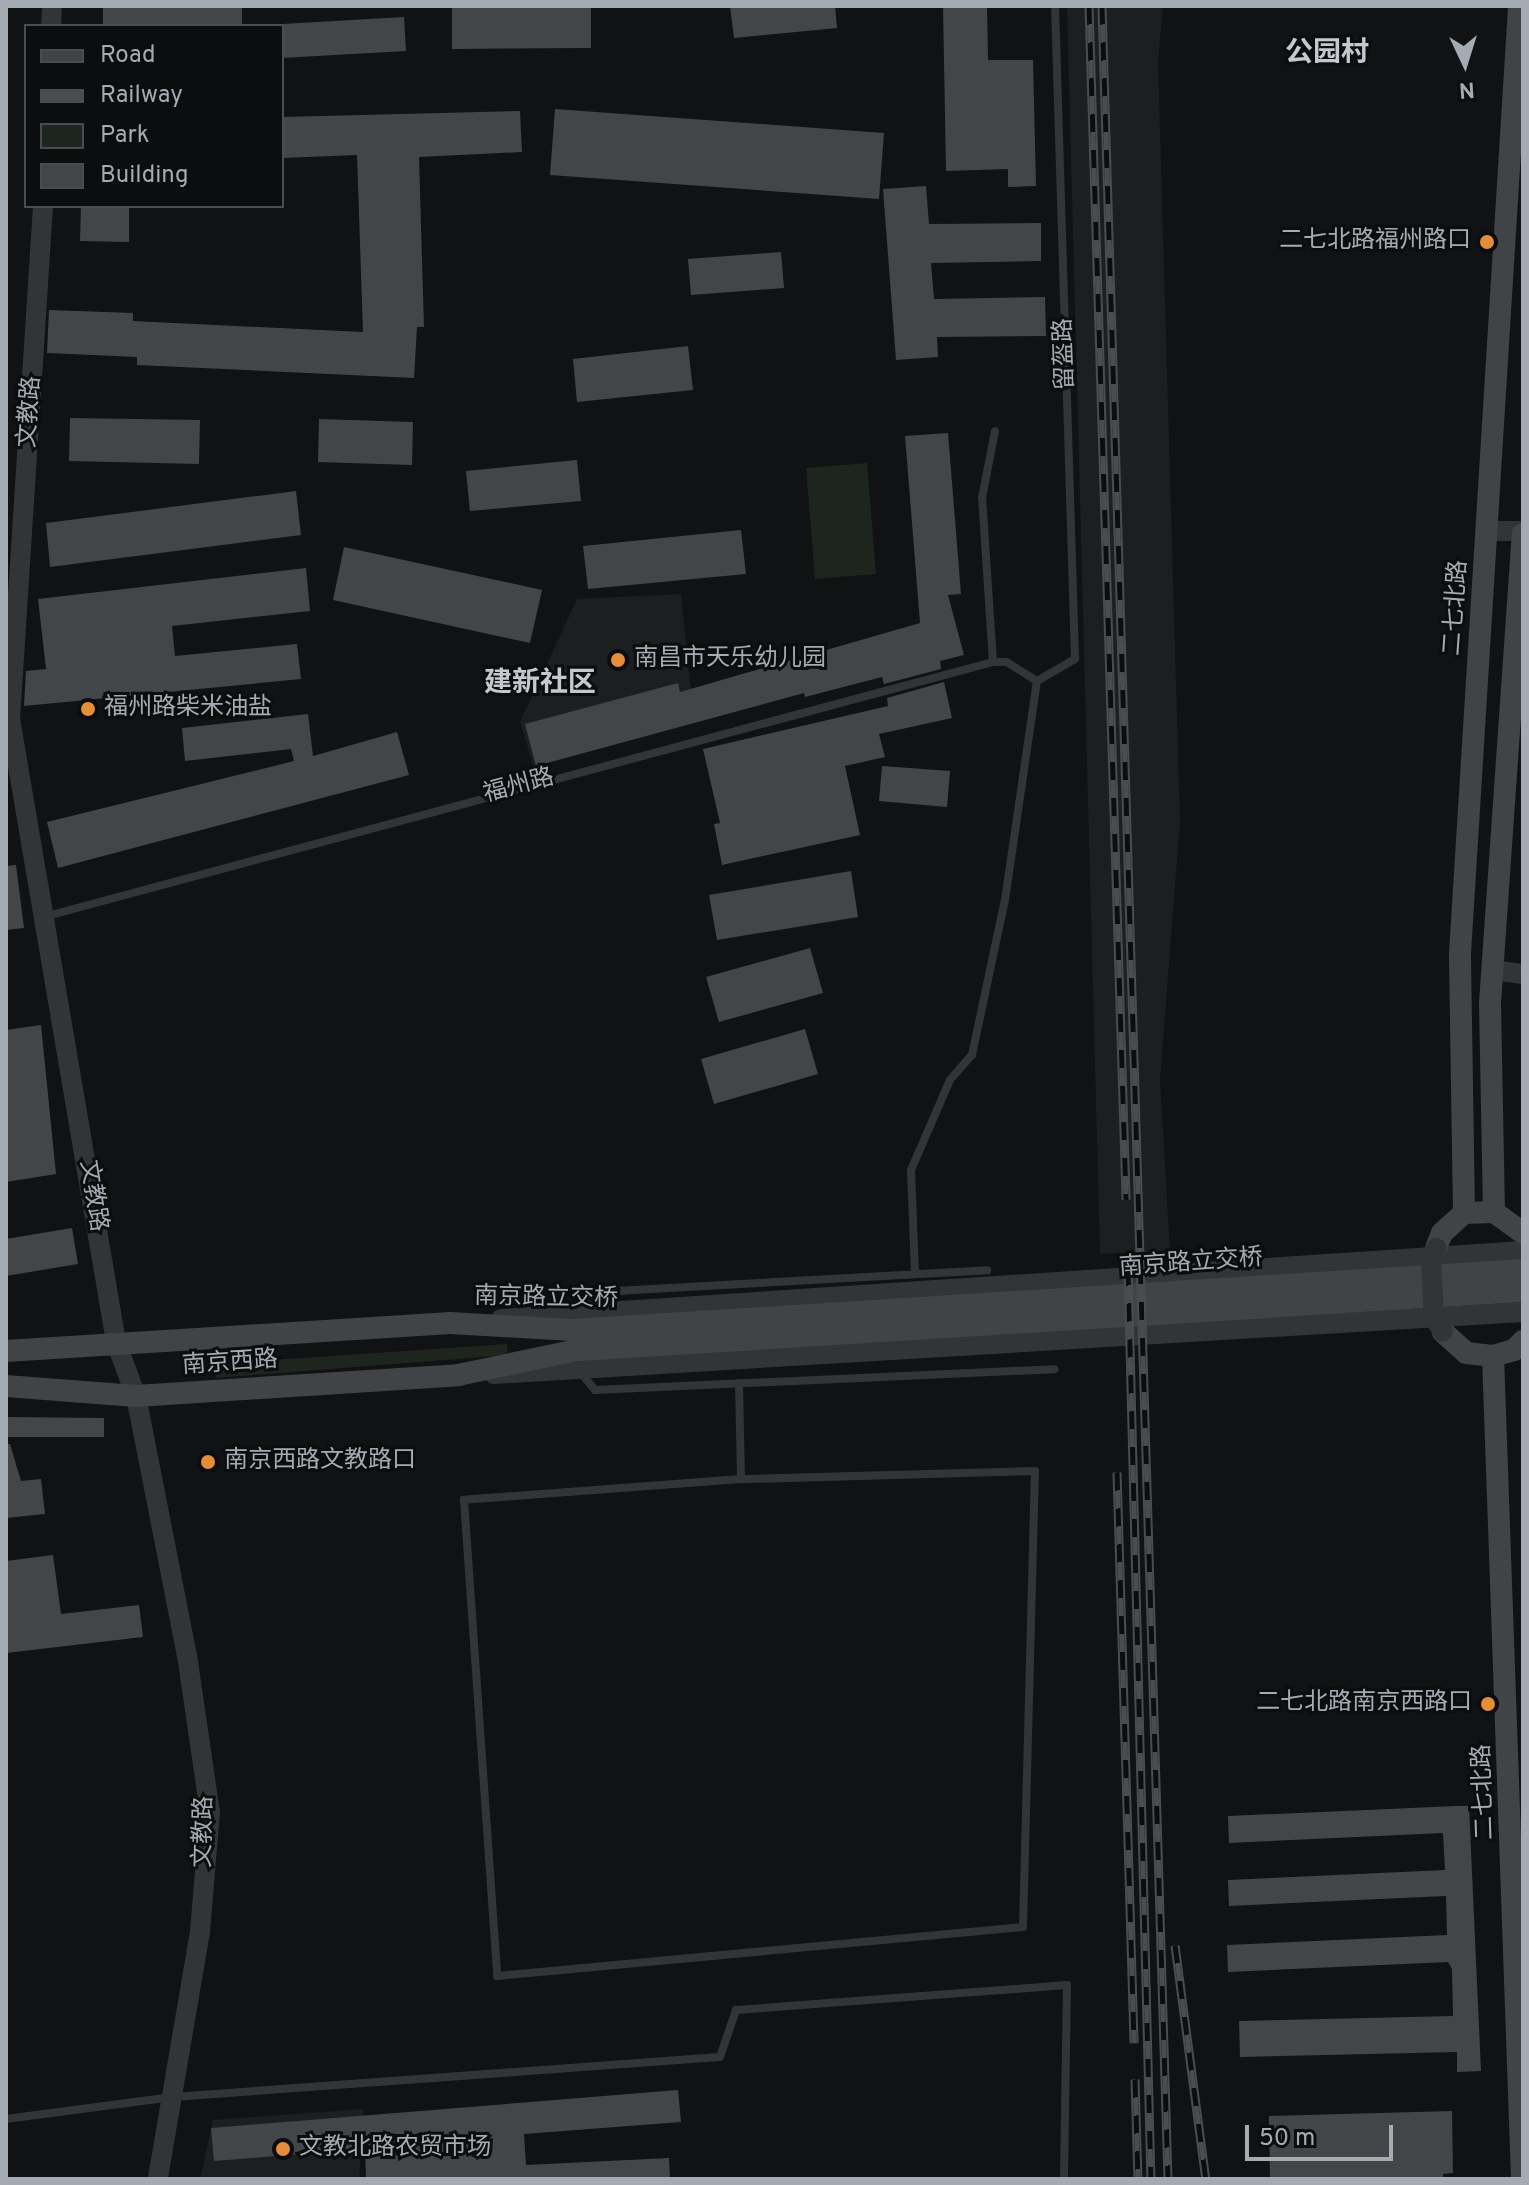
<!DOCTYPE html>
<html>
<head>
<meta charset="utf-8">
<style>
	body { margin:0 }
	#map { position:relative; width:1529px; height:2185px; overflow:hidden; background:#111213; font-family:Overpass,"Noto Sans SC",sans-serif }
	div>[style] { position:absolute }
	.built>* { inset:0; background:#1d1e20 }
	.green>* { inset:0; background:#1e251e }
	.building>* { inset:0; background:#434548 }
	.service>* { height:8px; margin:-4px; padding:0 4px; transform-origin:4px; border-radius:4px; background:#333437 }
	.tertiary>* { height:20px; margin:-10px; padding:0 10px; transform-origin:10px; border-radius:10px; background:#333437 }
	.secondary>* { height:22px; margin:-11px; padding:0 11px; transform-origin:11px; border-radius:11px; background:#414347 }
	.rail>* { height:9px; margin-top:-4.5px; transform-origin:0; background:repeating-linear-gradient(90deg,#0c0d0e 0 18px,#4a4c50 0 36px); box-sizing:border-box; border-block:2px solid #4a4c50 }
	.tertiary-bridge>* { height:20px; margin:-10px; padding:0 10px; transform-origin:10px; border-radius:10px; background:#333437 }
	.dots>* { width:22px; height:22px; translate:-50% -50%; box-sizing:border-box; border:4px solid #0c0d0e; border-radius:50% }
	span { translate:-50% -50%; white-space:nowrap; text-align:center; line-height:1.15; -webkit-text-stroke:6px #0c0d0e; paint-order:stroke }
	.poi-label { font-size:24px; color:#a4abb2 }
	.right { translate:-100% -50%; text-align:right }
	.left { translate:0 -50%; text-align:left }
	.street-label { font-size:24px; color:#a4abb2 }
	.quarter-label { font-size:28px; color:#c4c9cf; font-weight:700 }
	.frame { position:absolute; inset:0; border:8px solid #a4abb2; pointer-events:none }
	.legend { position:absolute; left:24px; top:24px; width:260px; height:184px; box-sizing:border-box; background:#0c0d0e; border:2px solid #494c50; margin:0; padding:10px 14px; list-style:none; font-size:24px; color:#a4abb2 }
	.legend li { display:flex; align-items:center; gap:16px; height:40px }
	.legend b { width:40px; border:2px solid #494c50 }
	.north { position:absolute; left:1425px; top:24px; width:80px; height:80px; -webkit-text-stroke:6px #0c0d0e; paint-order:stroke; rotate:176deg; font-size:22px; font-weight:700; line-height:32px; text-align:center; color:#a4abb2 }
	.north::after { content:''; display:block; margin:auto; width:28px; height:36px; background:#a4abb2; clip-path:polygon(50% 0,100% 100%,50% 72%,0 100%) }
	.scale { position:absolute; left:1245px; top:2125px; width:148px; height:36px; box-sizing:border-box; border:4px solid #a4abb2; border-top:0; padding-left:10px; font-size:24px; line-height:28px; white-space:nowrap; color:#a4abb2; -webkit-text-stroke:6px #0c0d0e; paint-order:stroke }
</style>
</head>
<body>
<div id="map">
	<div class="built">
		<i style="clip-path:polygon(1067px 6px,1163px 6px,1158px 61px,1180px 821px,1160px 1079px,1170px 1251px,1100px 1254px)"></i>
		<i style="clip-path:polygon(681px 594px,694px 722px,534px 767px,520px 722px,577px 599px)"></i>
		<i style="clip-path:polygon(363px 2109px,359px 2179px,200px 2179px,213px 2120px)"></i>
	</div>
	<div class="green">
		<i style="clip-path:polygon(867px 463px,876px 574px,815px 579px,806px 468px)"></i>
		<i style="clip-path:polygon(507px 1344px,508px 1355px,216px 1378px,215px 1364px)"></i>
	</div>
	<div class="building">
		<i style="clip-path:polygon(103px 6px,242px 6px,242px 26px,103px 26px)"></i>
		<i style="clip-path:polygon(452px 6px,591px 6px,591px 48px,452px 49px)"></i>
		<i style="clip-path:polygon(730px 6px,835px 6px,837px 28px,734px 38px)"></i>
		<i style="clip-path:polygon(943px 6px,987px 6px,988px 60px,1033px 60px,1036px 186px,1008px 187px,1008px 169px,946px 171px)"></i>
		<i style="clip-path:polygon(404px 17px,406px 51px,282px 58px,282px 24px)"></i>
		<i style="clip-path:polygon(555px 109px,884px 133px,879px 199px,550px 175px)"></i>
		<i style="clip-path:polygon(520px 111px,522px 152px,419px 157px,424px 327px,417px 327px,414px 378px,137px 365px,137px 357px,47px 353px,49px 310px,133px 313px,133px 321px,363px 332px,357px 155px,282px 158px,282px 117px)"></i>
		<i style="clip-path:polygon(926px 186px,929px 224px,1041px 223px,1041px 261px,931px 263px,934px 299px,1045px 297px,1046px 336px,937px 337px,938px 357px,896px 360px,883px 189px)"></i>
		<i style="clip-path:polygon(81px 206px,129px 206px,129px 242px,80px 241px)"></i>
		<i style="clip-path:polygon(781px 252px,784px 288px,691px 295px,688px 259px)"></i>
		<i style="clip-path:polygon(688px 346px,693px 390px,577px 402px,573px 359px)"></i>
		<i style="clip-path:polygon(70px 418px,200px 420px,199px 464px,69px 461px)"></i>
		<i style="clip-path:polygon(319px 419px,413px 422px,412px 465px,318px 462px)"></i>
		<i style="clip-path:polygon(948px 433px,961px 594px,948px 595px,964px 655px,940px 661px,941px 669px,884px 684px,882px 677px,805px 697px,804px 693px,536px 766px,525px 724px,678px 683px,680px 692px,920px 623px,905px 436px)"></i>
		<i style="clip-path:polygon(577px 460px,581px 501px,470px 511px,466px 471px)"></i>
		<i style="clip-path:polygon(296px 491px,301px 535px,50px 567px,46px 523px)"></i>
		<i style="clip-path:polygon(741px 530px,746px 574px,588px 589px,583px 546px)"></i>
		<i style="clip-path:polygon(344px 547px,542px 590px,530px 643px,333px 600px)"></i>
		<i style="clip-path:polygon(306px 568px,310px 611px,172px 626px,175px 656px,297px 644px,301px 679px,24px 706px,26px 671px,46px 669px,38px 599px)"></i>
		<i style="clip-path:polygon(944px 682px,952px 718px,879px 734px,885px 757px,845px 766px,860px 835px,722px 865px,714px 824px,720px 823px,703px 749px,888px 706px,887px 698px)"></i>
		<i style="clip-path:polygon(308px 714px,313px 756px,397px 732px,409px 775px,58px 868px,47px 822px,294px 761px,291px 749px,185px 761px,182px 728px)"></i>
		<i style="clip-path:polygon(882px 766px,950px 771px,947px 807px,879px 801px)"></i>
		<i style="clip-path:polygon(16px 865px,24px 928px,6px 930px,6px 866px)"></i>
		<i style="clip-path:polygon(851px 871px,858px 917px,717px 940px,709px 895px)"></i>
		<i style="clip-path:polygon(810px 948px,823px 993px,719px 1022px,706px 977px)"></i>
		<i style="clip-path:polygon(41px 1025px,56px 1174px,6px 1182px,6px 1030px)"></i>
		<i style="clip-path:polygon(805px 1029px,818px 1074px,714px 1104px,701px 1059px)"></i>
		<i style="clip-path:polygon(72px 1228px,78px 1264px,6px 1276px,6px 1239px)"></i>
		<i style="clip-path:polygon(8px 1417px,104px 1418px,104px 1437px,8px 1437px)"></i>
		<i style="clip-path:polygon(6px 1444px,10px 1444px,21px 1481px,41px 1479px,45px 1514px,6px 1518px)"></i>
		<i style="clip-path:polygon(53px 1555px,61px 1614px,139px 1605px,143px 1637px,6px 1653px,6px 1561px)"></i>
		<i style="clip-path:polygon(1456px 1806px,1469px 1806px,1481px 2071px,1457px 2072px,1457px 2052px,1240px 2057px,1239px 2021px,1453px 2016px,1452px 1969px,1448px 1962px,1228px 1972px,1227px 1945px,1447px 1935px,1446px 1896px,1229px 1906px,1228px 1880px,1445px 1870px,1443px 1833px,1229px 1843px,1228px 1816px)"></i>
		<i style="clip-path:polygon(678px 2090px,681px 2122px,524px 2134px,526px 2165px,669px 2158px,670px 2179px,366px 2179px,365px 2149px,214px 2161px,211px 2128px)"></i>
		<i style="clip-path:polygon(1452px 2111px,1453px 2173px,1443px 2174px,1443px 2179px,1270px 2179px,1269px 2116px)"></i>
	</div>
	<div class="service">
		<i style="left:1037px;top:681px;width:44px;rotate:-30.1deg"></i>
		<i style="left:1075px;top:659px;width:653px;rotate:-91.75deg"></i>
		<i style="left:47px;top:916px;width:980px;rotate:-15.03deg"></i>
		<i style="left:915px;top:1274px;width:104px;rotate:-92.2deg"></i>
		<i style="left:911px;top:1170px;width:98px;rotate:-66.6deg"></i>
		<i style="left:950px;top:1080px;width:33px;rotate:-49deg"></i>
		<i style="left:972px;top:1055px;width:158px;rotate:-78deg"></i>
		<i style="left:1005px;top:900px;width:221px;rotate:-81.7deg"></i>
		<i style="left:1037px;top:681px;width:36px;rotate:-148deg"></i>
		<i style="left:1006px;top:662px;width:13px;rotate:180deg"></i>
		<i style="left:993px;top:662px;width:164px;rotate:-93.8deg"></i>
		<i style="left:982px;top:498px;width:68px;rotate:-79deg"></i>
		<i style="left:579px;top:1309px;width:25px;rotate:-42deg"></i>
		<i style="left:598px;top:1292px;width:390px;rotate:-3.2deg"></i>
		<i style="left:580px;top:1372px;width:23px;rotate:50deg"></i>
		<i style="left:595px;top:1390px;width:460px;rotate:-2.6deg"></i>
		<i style="left:739px;top:1383px;width:96px;rotate:88.8deg"></i>
		<i style="left:741px;top:1479px;width:278px;rotate:175.7deg"></i>
		<i style="left:464px;top:1500px;width:477px;rotate:86deg"></i>
		<i style="left:497px;top:1976px;width:528px;rotate:-5.32deg"></i>
		<i style="left:1023px;top:1927px;width:456px;rotate:-88.5deg"></i>
		<i style="left:1035px;top:1471px;width:294px;rotate:178.4deg"></i>
		<i style="left:6px;top:2119px;width:168px;rotate:-7.5deg"></i>
		<i style="left:173px;top:2097px;width:548px;rotate:-4.18deg"></i>
		<i style="left:720px;top:2057px;width:50px;rotate:-71.2deg"></i>
		<i style="left:736px;top:2010px;width:332px;rotate:-4.3deg"></i>
		<i style="left:1067px;top:1985px;width:194px;rotate:90.9deg"></i>
	</div>
	<div class="tertiary">
		<i style="left:51px;top:26px;width:20px;rotate:-87deg"></i>
		<i style="left:43px;top:206px;width:514px;rotate:93.68deg"></i>
		<i style="left:10px;top:719px;width:632px;rotate:80.34deg"></i>
		<i style="left:116px;top:1342px;width:58px;rotate:69.7deg"></i>
		<i style="left:136px;top:1396px;width:264px;rotate:78.9deg"></i>
		<i style="left:187px;top:1655px;width:159px;rotate:81.7deg"></i>
		<i style="left:210px;top:1812px;width:120px;rotate:94.8deg"></i>
		<i style="left:200px;top:1932px;width:251px;rotate:99.7deg"></i>
		<i style="left:1489px;top:531px;width:34px"></i>
		<i style="left:1493px;top:970px;width:30px;rotate:8deg"></i>
		<i style="left:501px;top:1319px;width:1024px;rotate:-3.81deg"></i>
		<i style="left:494px;top:1374px;width:1031px;rotate:-3.45deg"></i>
	</div>
	<div class="secondary">
		<i style="left:1494px;top:1212px;width:209px;rotate:-91.1deg"></i>
		<i style="left:1490px;top:1003px;width:470px;rotate:-86deg"></i>
		<i style="left:1464px;top:1213px;width:260px;rotate:-90.9deg"></i>
		<i style="left:1460px;top:953px;width:949px;rotate:-86.43deg"></i>
		<i style="left:1436px;top:1248px;width:16px;rotate:-68deg"></i>
		<i style="left:1442px;top:1233px;width:30px;rotate:-42deg"></i>
		<i style="left:1464px;top:1213px;width:30px;rotate:-2deg"></i>
		<i style="left:1494px;top:1212px;width:36px;rotate:36deg"></i>
		<i style="left:1443px;top:1332px;width:31px;rotate:42deg"></i>
		<i style="left:1466px;top:1353px;width:27px;rotate:6deg"></i>
		<i style="left:1493px;top:1356px;width:22px;rotate:-16deg"></i>
		<i style="left:1514px;top:1350px;width:13px;rotate:-45deg"></i>
		<i style="left:6px;top:1351px;width:445px;rotate:-3.6deg"></i>
		<i style="left:450px;top:1323px;width:122px;rotate:3.3deg"></i>
		<i style="left:572px;top:1330px;width:953px;rotate:-3.61deg"></i>
		<i style="left:1493px;top:1356px;width:824px;rotate:87.98deg"></i>
		<i style="left:6px;top:1386px;width:130px;rotate:4.4deg"></i>
		<i style="left:136px;top:1396px;width:323px;rotate:-3.7deg"></i>
		<i style="left:458px;top:1375px;width:123px;rotate:-11.8deg"></i>
		<i style="left:578px;top:1350px;width:947px;rotate:-3.57deg"></i>
	</div>
	<div class="rail">
		<i style="left:1089px;top:6px;width:1194px;rotate:88.22deg"></i>
		<i style="left:1102px;top:6px;width:2174px;rotate:88.26deg"></i>
		<i style="left:1128px;top:1267px;width:912px;rotate:88.56deg"></i>
		<i style="left:1117px;top:1472px;width:571px;rotate:88.29deg"></i>
		<i style="left:1175px;top:1945px;width:236px;rotate:82.5deg"></i>
		<i style="left:1135px;top:2079px;width:100px;rotate:88.3deg"></i>
	</div>
	<div class="tertiary-bridge">
		<i style="left:1436px;top:1248px;width:15px;rotate:110deg"></i>
		<i style="left:1431px;top:1262px;width:55px;rotate:86.9deg"></i>
		<i style="left:1434px;top:1317px;width:17px;rotate:59deg"></i>
	</div>
	<div class="dots">
		<i style="left:1487px;top:242px;background:#e48f38"></i>
		<i style="left:618px;top:660px;background:#e48f38"></i>
		<i style="left:88px;top:709px;background:#e48f38"></i>
		<i style="left:208px;top:1462px;background:#e48f38"></i>
		<i style="left:1488px;top:1704px;background:#e48f38"></i>
		<i style="left:283px;top:2149px;background:#e48f38"></i>
	</div>
	<div class="poi-label">
		<span class="right" style="left:1471px;top:242px">二七北路福州路口</span>
		<span class="left" style="left:634px;top:660px">南昌市天乐幼儿园</span>
		<span class="left" style="left:104px;top:709px">福州路柴米油盐</span>
		<span class="left" style="left:224px;top:1462px">南京西路文教路口</span>
		<span class="right" style="left:1472px;top:1704px">二七北路南京西路口</span>
		<span class="left" style="left:299px;top:2149px">文教北路农贸市场</span>
	</div>
	<div class="street-label">
		<span style="left:1066px;top:354px;rotate:-92deg">留盔路</span>
		<span style="left:31px;top:412px;rotate:-86deg">文教路</span>
		<span style="left:1457px;top:608px;rotate:-86deg">二七北路</span>
		<span style="left:519px;top:787px;rotate:-15deg">福州路</span>
		<span style="left:92px;top:1196px;rotate:81deg">文教路</span>
		<span style="left:1191px;top:1264px;rotate:-4deg">南京路立交桥</span>
		<span style="left:546px;top:1299px;rotate:1deg">南京路立交桥</span>
		<span style="left:230px;top:1364px;rotate:-4deg">南京西路</span>
		<span style="left:1485px;top:1792px;rotate:-92deg">二七北路</span>
		<span style="left:205px;top:1832px;rotate:-89deg">文教路</span>
	</div>
	<div class="quarter-label">
		<span style="left:1327px;top:54px">公园村</span>
		<span style="left:540px;top:684px">建新社区</span>
	</div>
	<div class="frame"></div>
	<ul class="legend">
	<li><b style="height:10px;background:#414347"></b>Road</li>
	<li><b style="height:10px;background:#4a4c50"></b>Railway</li>
	<li><b style="height:22px;background:#1e251e"></b>Park</li>
	<li><b style="height:22px;background:#434548"></b>Building</li>
	</ul>
	<div class="north">N</div>
	<div class="scale">50 m</div>
</div>
</body>
</html>
